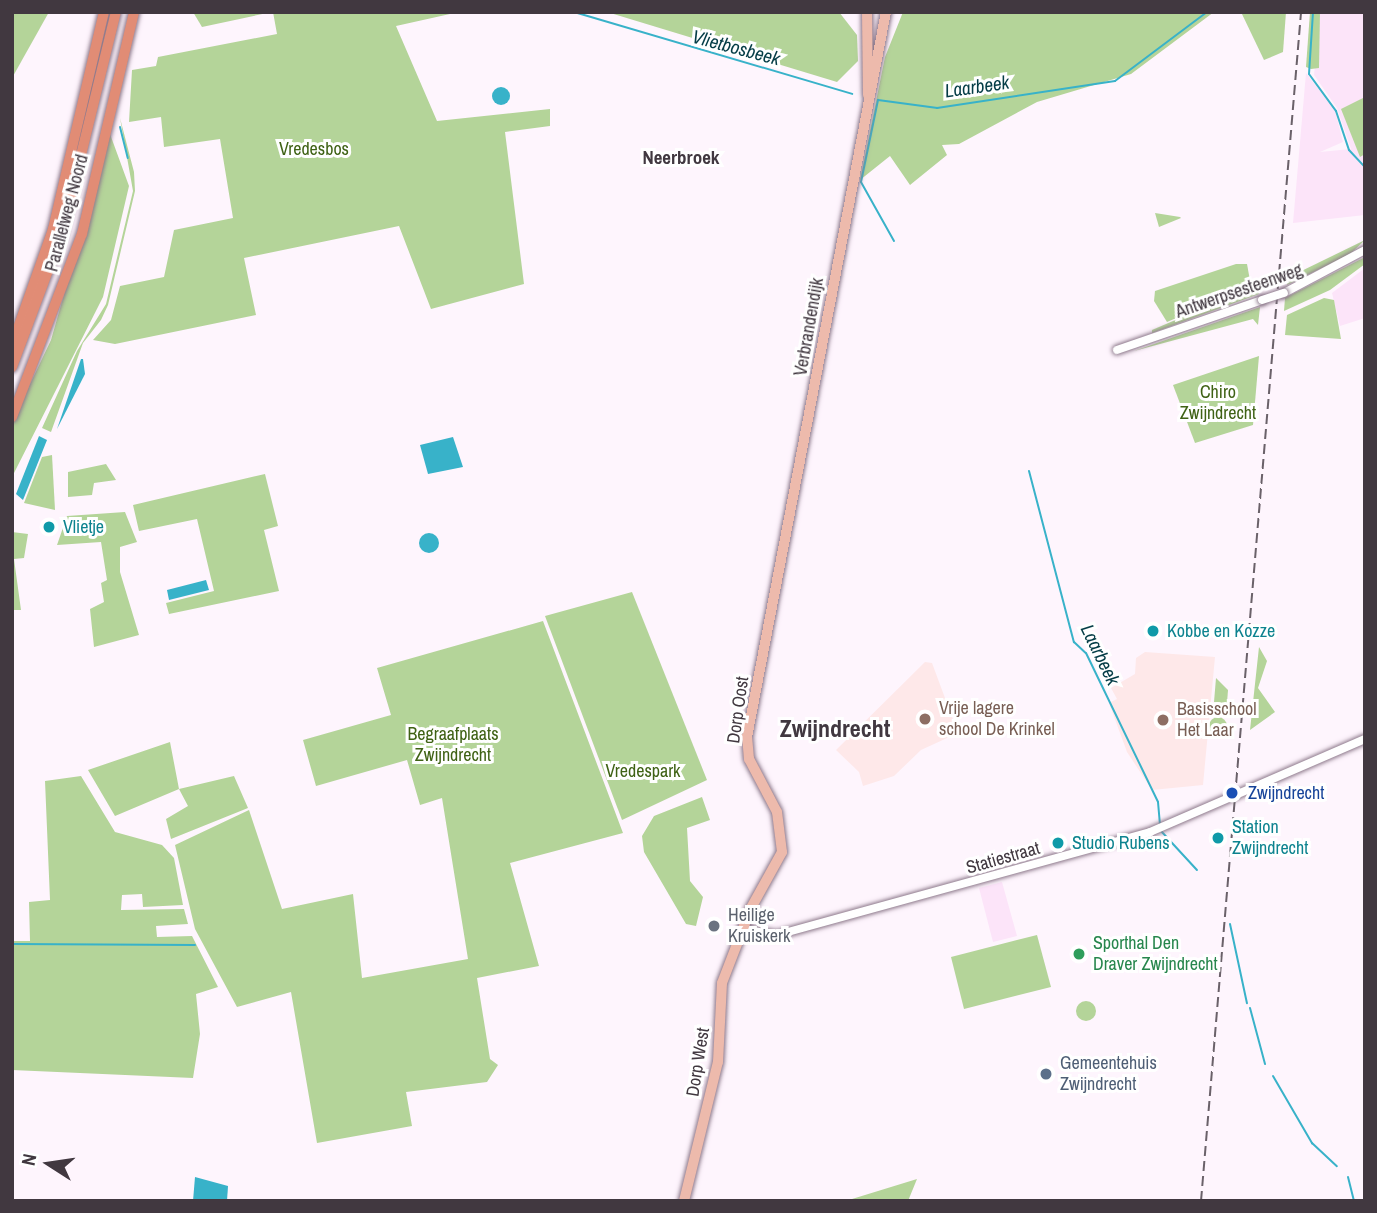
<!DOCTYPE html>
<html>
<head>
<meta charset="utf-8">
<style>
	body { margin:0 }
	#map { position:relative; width:1377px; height:1213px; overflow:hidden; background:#fef5fd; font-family:"Archivo Narrow",sans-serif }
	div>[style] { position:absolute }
	.built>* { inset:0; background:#fce4f9 }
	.education>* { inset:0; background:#fee8e9 }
	.green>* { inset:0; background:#b4d499 }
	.round { border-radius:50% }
	.water>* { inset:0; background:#38b2c9 }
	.stream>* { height:2px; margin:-1px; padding:0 1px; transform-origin:1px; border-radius:1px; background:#38b2c9 }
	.roads { filter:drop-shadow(0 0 2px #8e7a8c) drop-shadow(0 0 2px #8e7a8c) }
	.minor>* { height:8px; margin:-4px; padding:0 4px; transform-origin:4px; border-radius:4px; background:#fff }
	.major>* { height:10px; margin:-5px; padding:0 5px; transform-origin:5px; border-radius:5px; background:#edbaac }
	.highway>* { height:10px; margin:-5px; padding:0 5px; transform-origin:5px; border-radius:5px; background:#e18c75 }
	.rail>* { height:2px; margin-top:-1px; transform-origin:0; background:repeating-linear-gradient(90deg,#6a6169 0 10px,transparent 0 15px) }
	.bridges { filter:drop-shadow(0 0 2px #8e7a8c) drop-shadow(0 0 2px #8e7a8c) }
	.minor-bridge>* { height:8px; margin:-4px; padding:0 4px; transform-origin:4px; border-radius:4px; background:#fff }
	.dots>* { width:19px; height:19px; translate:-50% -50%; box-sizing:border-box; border:4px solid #fff; border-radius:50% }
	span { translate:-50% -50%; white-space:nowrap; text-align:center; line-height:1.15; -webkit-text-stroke:6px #fff; paint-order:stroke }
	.park-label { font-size:18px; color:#3f6215 }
	.street-label { font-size:18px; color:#413840 }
	.culture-label { font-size:18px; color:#0d838f }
	.left { translate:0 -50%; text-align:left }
	.education-label { font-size:18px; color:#785e54 }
	.transit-label { font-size:18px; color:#164399 }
	.worship-label { font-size:18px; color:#5b616d }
	.leisure-label { font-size:18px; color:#27864d }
	.service-label { font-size:18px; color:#4e5e75 }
	.water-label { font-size:19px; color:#043c46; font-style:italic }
	.neighbourhood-label { font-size:19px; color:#413840; font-weight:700 }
	.district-label { font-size:24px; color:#413840; font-weight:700 }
	.frame { position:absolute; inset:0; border:14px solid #413840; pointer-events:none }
	.north { position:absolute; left:14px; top:1129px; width:70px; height:70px; -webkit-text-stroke:5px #fff; paint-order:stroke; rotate:282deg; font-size:19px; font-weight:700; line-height:28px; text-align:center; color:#413840 }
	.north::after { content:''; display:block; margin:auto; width:24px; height:32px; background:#413840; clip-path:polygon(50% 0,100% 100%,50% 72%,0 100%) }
</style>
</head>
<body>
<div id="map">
	<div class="built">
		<i style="clip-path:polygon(1320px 12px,1365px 12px,1365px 215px,1293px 223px,1306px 73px,1335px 110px,1343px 142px,1320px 152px,1351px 149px,1337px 108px,1314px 75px)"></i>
		<i style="clip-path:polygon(1365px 268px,1365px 318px,1340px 326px,1332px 293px)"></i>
		<i style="clip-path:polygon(1002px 882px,1017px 936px,993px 942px,979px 888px)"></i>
	</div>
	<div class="education">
		<i style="clip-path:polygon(1145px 652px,1215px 657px,1203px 785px,1152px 790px,1127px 752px,1109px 703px,1117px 699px,1111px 688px,1135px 674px,1136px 658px)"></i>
		<i style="clip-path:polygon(925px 662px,932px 663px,958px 733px,921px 750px,894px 776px,863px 786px,859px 772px,836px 750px)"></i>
	</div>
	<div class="green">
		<i style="clip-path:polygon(12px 12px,49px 12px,12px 78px)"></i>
		<i style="clip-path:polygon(193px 12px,272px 12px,202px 27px)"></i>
		<i style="clip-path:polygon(273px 12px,459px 12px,396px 26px,437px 121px,550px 109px,550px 126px,505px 132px,524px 284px,431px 309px,399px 226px,244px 258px,256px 315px,115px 344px,93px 340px,111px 320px,120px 286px,164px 277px,174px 230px,233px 218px,220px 139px,164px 147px,161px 117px,129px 122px,132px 70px,156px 66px,158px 57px,277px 34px)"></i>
		<i style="clip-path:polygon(607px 12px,839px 12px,857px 35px,858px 61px,837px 82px)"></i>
		<i style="clip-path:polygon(903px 12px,1214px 12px,1131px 74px,1037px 102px,959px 144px,942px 145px,947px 155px,910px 185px,890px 156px,860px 180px,885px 57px)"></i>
		<i style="clip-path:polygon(1241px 12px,1286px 12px,1283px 52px,1264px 60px)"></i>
		<i style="clip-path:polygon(1310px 12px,1320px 12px,1319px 68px,1311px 69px,1306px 67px)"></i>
		<i style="clip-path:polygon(1365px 97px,1365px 154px,1360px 157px,1341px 109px)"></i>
		<i style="clip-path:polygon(120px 118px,134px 172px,135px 191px,108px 305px,101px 320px,83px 343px,51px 432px,42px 428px,77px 351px,106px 304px,133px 191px)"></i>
		<i style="clip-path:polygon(110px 134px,129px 186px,103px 297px,12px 477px,12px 422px,51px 340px)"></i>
		<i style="clip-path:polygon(1155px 213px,1180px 217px,1181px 218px,1159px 227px)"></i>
		<i style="clip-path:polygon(1365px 240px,1350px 254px,1287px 285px,1287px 278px)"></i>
		<i style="clip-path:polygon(1365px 257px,1365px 264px,1330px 290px,1284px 311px,1285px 298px)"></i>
		<i style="clip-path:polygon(1236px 264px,1247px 264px,1251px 286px,1167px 322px,1154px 301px,1155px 291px)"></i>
		<i style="clip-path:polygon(1255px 286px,1259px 294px,1152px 333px,1152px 330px)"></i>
		<i style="clip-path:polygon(1324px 298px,1334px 300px,1341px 339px,1285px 335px,1287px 315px)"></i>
		<i style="clip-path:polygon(1260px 307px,1258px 325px,1253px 319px,1134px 351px)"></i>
		<i style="clip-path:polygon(1259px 356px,1253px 425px,1195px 443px,1173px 385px)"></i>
		<i style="clip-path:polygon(52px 455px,55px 510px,24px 503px,42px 457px)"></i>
		<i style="clip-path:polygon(106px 464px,116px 480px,94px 483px,92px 495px,68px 497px,68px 472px)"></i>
		<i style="clip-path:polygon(265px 474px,278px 526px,264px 530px,279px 591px,169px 614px,166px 603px,214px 591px,197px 519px,139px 531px,133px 505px)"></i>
		<i style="clip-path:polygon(125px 512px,137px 542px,120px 547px,120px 572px,139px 635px,94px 647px,90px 609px,104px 602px,101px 583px,107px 580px,101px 542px,57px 545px,67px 516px)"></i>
		<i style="clip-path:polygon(12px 532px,28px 534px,24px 558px,14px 559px,21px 610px,12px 610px)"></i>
		<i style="clip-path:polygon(632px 592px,707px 780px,622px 820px,545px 616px)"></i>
		<i style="clip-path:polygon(543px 621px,623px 833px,510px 863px,539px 966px,477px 978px,490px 1059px,498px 1065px,487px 1082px,406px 1092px,412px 1126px,317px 1143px,291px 992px,237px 1007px,195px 929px,175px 845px,249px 810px,282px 909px,353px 894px,362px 978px,468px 959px,442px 798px,420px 805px,407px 760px,316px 786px,303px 740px,391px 715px,377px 668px)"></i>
		<i style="clip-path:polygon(1259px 647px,1267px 661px,1258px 688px,1275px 712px,1250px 730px)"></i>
		<i style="clip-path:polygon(1216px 678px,1228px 690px,1227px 703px,1214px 702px)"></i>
		<i class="round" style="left:1209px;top:717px;width:18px;height:18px"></i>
		<i style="clip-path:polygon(170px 742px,179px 789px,234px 776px,248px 808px,171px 839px,166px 819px,188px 806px,179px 789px,115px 816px,88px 770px)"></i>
		<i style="clip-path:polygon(81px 776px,115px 832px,162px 845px,174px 858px,183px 905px,143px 907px,142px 894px,122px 895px,121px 910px,184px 909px,188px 924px,156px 926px,157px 937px,192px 936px,218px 987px,196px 994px,200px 1034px,193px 1078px,12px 1070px,12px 941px,30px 941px,29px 902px,50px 900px,45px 781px)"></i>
		<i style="clip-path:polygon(702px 797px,710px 820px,687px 828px,690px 881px,703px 897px,696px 926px,686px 924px,644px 852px,642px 836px,654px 816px)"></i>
		<i style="clip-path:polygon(1037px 935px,1051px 987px,964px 1009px,951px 957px)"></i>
		<i class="round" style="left:1076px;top:1001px;width:20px;height:20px"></i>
		<i style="clip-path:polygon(917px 1179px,908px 1201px,852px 1199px)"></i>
	</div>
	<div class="water">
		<i class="round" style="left:492px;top:87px;width:18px;height:18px"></i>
		<i style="clip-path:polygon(83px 359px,85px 374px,57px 429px,81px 359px)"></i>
		<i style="clip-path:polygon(39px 436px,47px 440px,23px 500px,16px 494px)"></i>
		<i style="clip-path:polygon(453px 437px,463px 467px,428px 474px,420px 445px)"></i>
		<i class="round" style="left:419px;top:533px;width:20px;height:20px"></i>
		<i style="clip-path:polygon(206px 580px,209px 590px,169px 600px,167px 590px)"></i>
		<i style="clip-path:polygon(195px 1177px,228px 1186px,227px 1201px,193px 1201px)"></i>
	</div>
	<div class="stream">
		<i style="left:574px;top:12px;width:290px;rotate:16.4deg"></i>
		<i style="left:1313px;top:12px;width:62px;rotate:93.7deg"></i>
		<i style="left:1309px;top:74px;width:46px;rotate:53.9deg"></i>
		<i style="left:1336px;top:111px;width:41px;rotate:71.6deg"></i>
		<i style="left:1349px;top:150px;width:23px;rotate:47deg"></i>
		<i style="left:120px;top:127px;width:32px;rotate:76deg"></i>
		<i style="left:894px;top:241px;width:68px;rotate:-119.2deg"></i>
		<i style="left:861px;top:182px;width:84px;rotate:-78.3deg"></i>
		<i style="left:878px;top:100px;width:60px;rotate:7.7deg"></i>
		<i style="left:937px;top:108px;width:180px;rotate:-8.6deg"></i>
		<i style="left:1115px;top:81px;width:115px;rotate:-36.9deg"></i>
		<i style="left:1029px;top:471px;width:177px;rotate:75.3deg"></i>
		<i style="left:1074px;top:642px;width:16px;rotate:43deg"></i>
		<i style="left:1086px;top:653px;width:165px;rotate:64.2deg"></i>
		<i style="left:1158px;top:802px;width:24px;rotate:85deg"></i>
		<i style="left:1161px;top:831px;width:53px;rotate:47.3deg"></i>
		<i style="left:1230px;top:924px;width:81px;rotate:77.9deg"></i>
		<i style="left:12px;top:944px;width:183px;rotate:0.3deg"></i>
		<i style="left:1250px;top:1008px;width:58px;rotate:75deg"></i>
		<i style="left:1273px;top:1076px;width:78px;rotate:59.8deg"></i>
		<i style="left:1312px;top:1143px;width:34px;rotate:43deg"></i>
		<i style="left:1348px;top:1177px;width:25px;rotate:76deg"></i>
	</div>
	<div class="roads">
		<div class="minor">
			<i style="left:1284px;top:293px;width:92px;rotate:-28deg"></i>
			<i style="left:1117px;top:350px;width:153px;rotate:-19deg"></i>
			<i style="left:742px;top:929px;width:36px;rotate:10deg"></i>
			<i style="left:777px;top:935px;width:387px;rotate:-15.4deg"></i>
			<i style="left:1150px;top:832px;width:234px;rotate:-23.4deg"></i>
		</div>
		<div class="major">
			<i style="left:867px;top:12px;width:83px;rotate:89.3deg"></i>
			<i style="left:684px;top:1201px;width:143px;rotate:-76.3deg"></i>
			<i style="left:718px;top:1062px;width:79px;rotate:-87.1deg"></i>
			<i style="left:722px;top:983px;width:80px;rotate:-68.9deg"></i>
			<i style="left:751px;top:908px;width:64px;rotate:-61deg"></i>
			<i style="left:782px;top:852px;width:40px;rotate:-97.1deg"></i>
			<i style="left:777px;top:812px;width:60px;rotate:-117.8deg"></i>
			<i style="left:749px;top:759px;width:22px;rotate:-95deg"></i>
			<i style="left:747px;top:737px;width:738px;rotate:-79.15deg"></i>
		</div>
		<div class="highway">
			<i style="left:12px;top:345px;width:123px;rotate:-70.5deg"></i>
			<i style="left:53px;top:229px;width:223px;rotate:-76.8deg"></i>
			<i style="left:12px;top:367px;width:143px;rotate:-69.5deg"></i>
			<i style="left:62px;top:233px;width:228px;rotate:-76.3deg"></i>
			<i style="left:12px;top:417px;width:196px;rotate:-69.1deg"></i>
			<i style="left:82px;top:234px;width:228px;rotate:-76.8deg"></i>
		</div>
	</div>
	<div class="rail">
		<i style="left:1201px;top:1201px;width:1193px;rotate:-85.19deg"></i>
	</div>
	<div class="bridges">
		<div class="minor-bridge">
			<i style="left:1262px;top:300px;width:23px;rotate:-18deg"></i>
		</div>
	</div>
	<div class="dots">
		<i style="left:49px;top:527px;background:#0f9aa8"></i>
		<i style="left:1153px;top:631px;background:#0f9aa8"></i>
		<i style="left:925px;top:719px;background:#8d6e63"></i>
		<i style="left:1163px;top:720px;background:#8d6e63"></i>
		<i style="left:1232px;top:793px;background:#1a4fb4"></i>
		<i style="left:1218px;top:838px;background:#0f9aa8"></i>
		<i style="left:1058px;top:843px;background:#0f9aa8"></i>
		<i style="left:714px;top:926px;background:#6b7280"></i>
		<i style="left:1079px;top:954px;background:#2e9e5b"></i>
		<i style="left:1046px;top:1074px;background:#5c6f8a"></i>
	</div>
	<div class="park-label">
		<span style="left:314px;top:149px">Vredesbos</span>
		<span style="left:1218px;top:403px">Chiro<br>Zwijndrecht</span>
		<span style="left:453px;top:745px">Begraafplaats<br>Zwijndrecht</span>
		<span style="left:643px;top:771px">Vredespark</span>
	</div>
	<div class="street-label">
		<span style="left:67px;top:213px;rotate:-75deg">Parallelweg Noord</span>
		<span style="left:1239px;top:291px;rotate:-19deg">Antwerpsesteenweg</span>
		<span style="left:809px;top:327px;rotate:-80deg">Verbrandendijk</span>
		<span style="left:738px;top:710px;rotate:-82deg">Dorp Oost</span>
		<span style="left:1003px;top:858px;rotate:-16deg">Statiestraat</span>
		<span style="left:698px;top:1062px;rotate:-81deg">Dorp West</span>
	</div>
	<div class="culture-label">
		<span class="left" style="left:63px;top:527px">Vlietje</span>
		<span class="left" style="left:1167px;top:631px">Kobbe en Kozze</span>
		<span class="left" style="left:1232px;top:838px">Station<br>Zwijndrecht</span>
		<span class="left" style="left:1072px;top:843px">Studio Rubens</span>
	</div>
	<div class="education-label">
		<span class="left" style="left:939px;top:719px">Vrije lagere<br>school De Krinkel</span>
		<span class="left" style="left:1177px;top:720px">Basisschool<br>Het Laar</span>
	</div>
	<div class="transit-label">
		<span class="left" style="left:1248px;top:793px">Zwijndrecht</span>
	</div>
	<div class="worship-label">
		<span class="left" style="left:728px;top:926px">Heilige<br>Kruiskerk</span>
	</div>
	<div class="leisure-label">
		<span class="left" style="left:1093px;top:954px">Sporthal Den<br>Draver Zwijndrecht</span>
	</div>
	<div class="service-label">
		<span class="left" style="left:1060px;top:1074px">Gemeentehuis<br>Zwijndrecht</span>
	</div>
	<div class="water-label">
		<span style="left:736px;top:48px;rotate:15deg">Vlietbosbeek</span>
		<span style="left:977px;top:87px;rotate:-8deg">Laarbeek</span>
		<span style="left:1100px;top:655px;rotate:64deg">Laarbeek</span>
	</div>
	<div class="neighbourhood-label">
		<span style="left:681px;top:158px">Neerbroek</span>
	</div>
	<div class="district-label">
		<span style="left:835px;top:729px">Zwijndrecht</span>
	</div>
	<div class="frame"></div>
	<div class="north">N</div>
</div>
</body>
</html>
